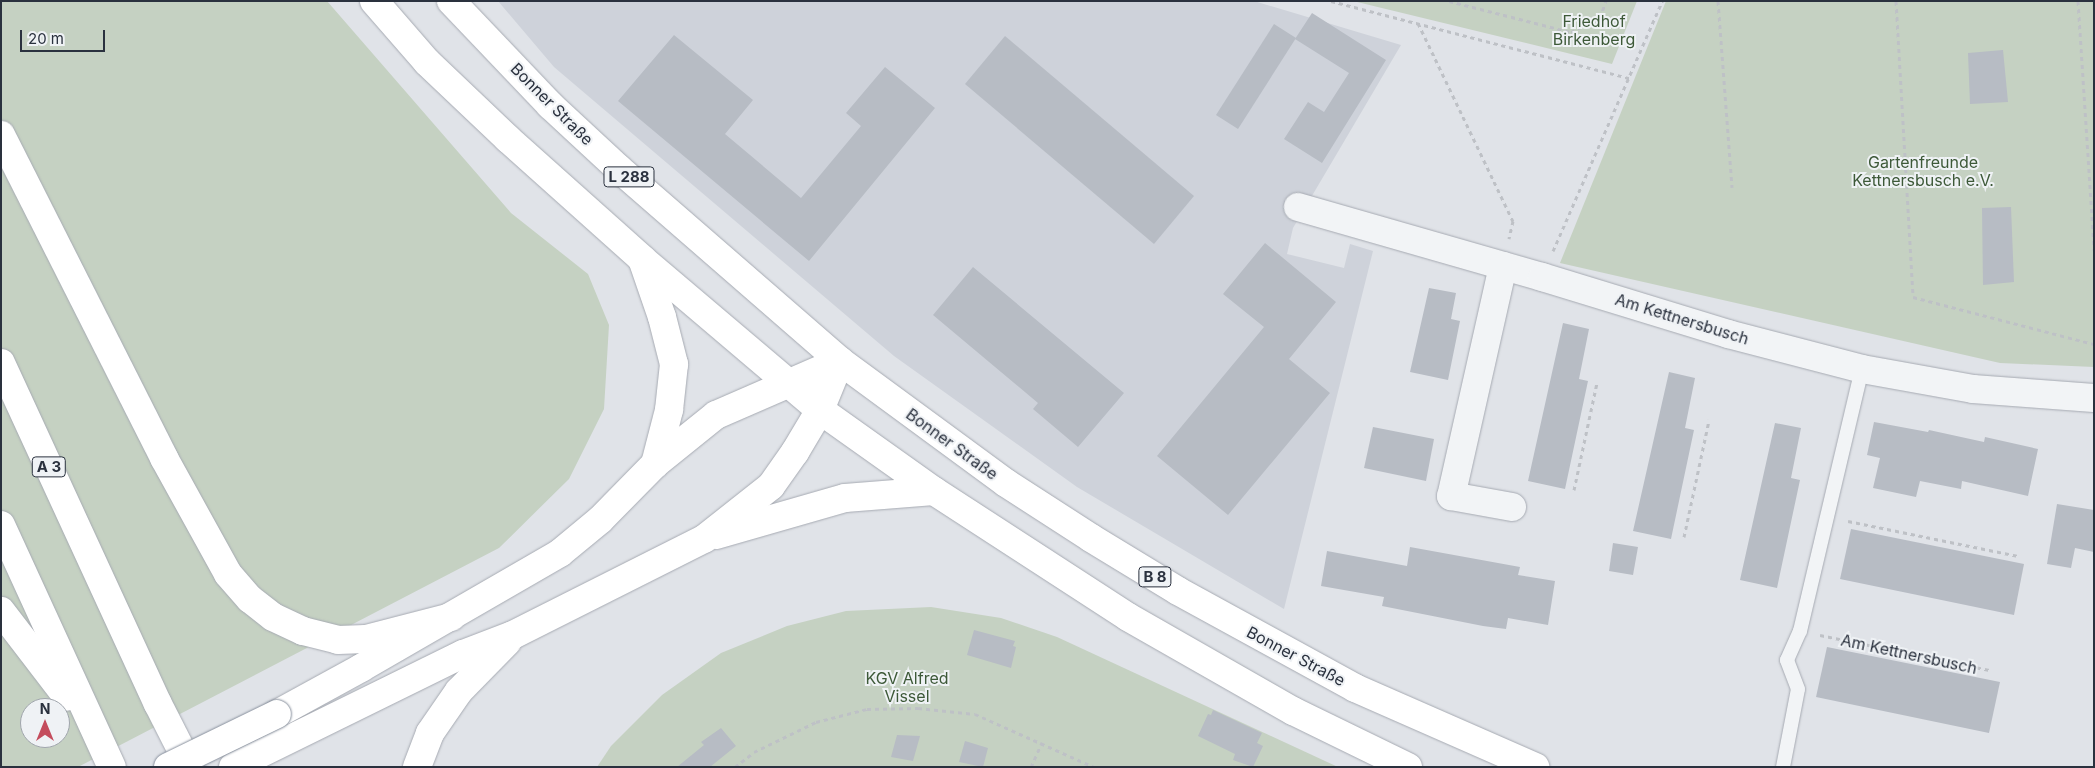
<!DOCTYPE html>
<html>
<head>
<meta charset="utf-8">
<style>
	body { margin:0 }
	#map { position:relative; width:2095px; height:768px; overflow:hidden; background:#e0e3e8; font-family:Inter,sans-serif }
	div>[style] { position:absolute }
	.built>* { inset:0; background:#ced2da }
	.green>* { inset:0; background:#c5d1c2 }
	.building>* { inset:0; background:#b7bcc4 }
	.path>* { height:3px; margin-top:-1.5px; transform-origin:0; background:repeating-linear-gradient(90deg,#bec1c6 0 4px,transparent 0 8px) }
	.roads { filter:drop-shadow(0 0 1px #a6aab2) drop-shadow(0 0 1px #a6aab2) }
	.lane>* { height:14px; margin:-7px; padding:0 7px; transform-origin:7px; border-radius:7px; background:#f2f4f6 }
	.street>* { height:28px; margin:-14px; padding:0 14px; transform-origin:14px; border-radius:14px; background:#f2f4f6 }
	.primary>* { height:28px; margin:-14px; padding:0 14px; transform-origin:14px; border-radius:14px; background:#fff }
	.highway>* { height:28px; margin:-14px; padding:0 14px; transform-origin:14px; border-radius:14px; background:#fff }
	.bridges { filter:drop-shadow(0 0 1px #88909d) drop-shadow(0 0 1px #88909d) }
	.highway-bridge>* { height:28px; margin:-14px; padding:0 14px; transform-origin:14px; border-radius:14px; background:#fff }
	span { translate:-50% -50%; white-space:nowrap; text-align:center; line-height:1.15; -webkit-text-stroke:4px #eff2f5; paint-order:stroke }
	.shield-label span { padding:1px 4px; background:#eff2f5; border:1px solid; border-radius:4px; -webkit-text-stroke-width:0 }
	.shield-label { font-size:15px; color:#2a313e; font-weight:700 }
	.park-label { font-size:16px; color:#3d5938 }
	.street-label { font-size:16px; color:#2a313e }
	.frame { position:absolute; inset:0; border:2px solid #2a313e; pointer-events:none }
	.north { position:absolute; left:20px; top:698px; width:50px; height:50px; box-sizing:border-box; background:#eff2f5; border:1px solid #a0a5ac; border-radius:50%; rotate:0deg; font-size:14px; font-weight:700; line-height:20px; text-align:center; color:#2a313e }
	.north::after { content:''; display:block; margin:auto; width:18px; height:22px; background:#c44d5d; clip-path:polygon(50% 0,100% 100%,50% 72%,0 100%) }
	.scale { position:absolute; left:20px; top:30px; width:85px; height:22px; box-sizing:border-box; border:2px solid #2a313e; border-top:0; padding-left:6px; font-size:15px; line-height:18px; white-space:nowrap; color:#2a313e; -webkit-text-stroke:4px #eff2f5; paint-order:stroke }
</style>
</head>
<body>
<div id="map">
	<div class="built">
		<i style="clip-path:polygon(498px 1px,1254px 1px,1401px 45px,1293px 228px,1287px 254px,1344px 268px,1350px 244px,1373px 251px,1284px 609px,1077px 487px,894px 356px,554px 67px)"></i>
	</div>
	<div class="green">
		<i style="clip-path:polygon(evenodd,1px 1px,327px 1px,511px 213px,588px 274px,609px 325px,604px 409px,569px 479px,499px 548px,78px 767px,1px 767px,1px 1px,30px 708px,60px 708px,60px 738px,30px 738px,30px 708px)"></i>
		<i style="clip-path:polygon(1353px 1px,1637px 1px,1612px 64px)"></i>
		<i style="clip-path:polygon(1666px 1px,2094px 1px,2094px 367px,2000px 363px,1560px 263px)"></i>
		<i style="clip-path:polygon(931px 607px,1001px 618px,1057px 637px,1338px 767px,597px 767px,611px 746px,662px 695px,721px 653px,787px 626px,846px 611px)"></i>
	</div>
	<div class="building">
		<i style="clip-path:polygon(1312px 13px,1386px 60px,1322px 163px,1284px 139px,1308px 102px,1324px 112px,1349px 73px,1295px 39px)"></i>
		<i style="clip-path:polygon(1274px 24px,1296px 38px,1238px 129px,1216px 115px)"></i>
		<i style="clip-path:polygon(674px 35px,753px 100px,725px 134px,801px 198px,861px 126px,846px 113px,885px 67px,935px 108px,809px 261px,618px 101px)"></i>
		<i style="clip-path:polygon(1005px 36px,1194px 196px,1154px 244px,965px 84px)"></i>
		<i style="clip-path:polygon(2003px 50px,2008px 102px,1970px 104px,1968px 53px)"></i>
		<i style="clip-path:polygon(2011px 207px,2014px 282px,1983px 285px,1982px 208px)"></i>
		<i style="clip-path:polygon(1265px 243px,1336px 302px,1289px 359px,1330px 393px,1228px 515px,1157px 456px,1264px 327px,1223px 294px)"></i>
		<i style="clip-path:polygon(973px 267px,1124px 393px,1078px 447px,1033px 409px,1038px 403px,933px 315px)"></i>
		<i style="clip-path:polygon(1429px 288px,1456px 293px,1451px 319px,1460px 321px,1448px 380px,1410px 372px)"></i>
		<i style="clip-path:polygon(1563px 323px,1589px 329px,1579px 379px,1588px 381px,1565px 489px,1528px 481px)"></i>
		<i style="clip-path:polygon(1669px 372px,1695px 378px,1685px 428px,1694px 430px,1671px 539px,1633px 531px)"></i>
		<i style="clip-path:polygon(1874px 422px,1928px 432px,1929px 430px,1984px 442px,1985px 437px,2038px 449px,2028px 496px,1962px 481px,1961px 489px,1920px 481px,1916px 497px,1873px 488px,1880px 458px,1867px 455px)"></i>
		<i style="clip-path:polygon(1775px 423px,1801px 428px,1791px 478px,1800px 480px,1777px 588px,1740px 580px)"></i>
		<i style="clip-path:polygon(1373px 427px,1434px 439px,1426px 481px,1364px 468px)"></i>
		<i style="clip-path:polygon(2057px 504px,2094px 510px,2094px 552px,2075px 548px,2071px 568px,2047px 564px)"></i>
		<i style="clip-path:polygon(1851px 529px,2024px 564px,2014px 615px,1840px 579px)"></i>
		<i style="clip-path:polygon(1613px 543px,1638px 547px,1633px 575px,1609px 571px)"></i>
		<i style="clip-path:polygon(1410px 547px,1520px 567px,1518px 575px,1555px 581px,1548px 625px,1508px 618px,1506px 629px,1483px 626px,1382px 606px,1384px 597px,1321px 586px,1327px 551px,1407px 566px)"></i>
		<i style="clip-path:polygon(974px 630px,1015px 641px,1013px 646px,1016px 647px,1011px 668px,967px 655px)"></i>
		<i style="clip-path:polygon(1827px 647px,2000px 682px,1989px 733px,1816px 697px)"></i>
		<i style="clip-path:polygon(1213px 710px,1262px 733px,1257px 743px,1263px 746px,1253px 767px,1233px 760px,1235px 754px,1198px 736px,1208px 714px,1211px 715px)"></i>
		<i style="clip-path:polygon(721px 728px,736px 746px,710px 767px,677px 767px,704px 745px,701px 742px)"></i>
		<i style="clip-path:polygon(897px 735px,920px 736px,913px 761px,891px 757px)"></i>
		<i style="clip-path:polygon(965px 741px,988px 748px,983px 767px,959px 762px)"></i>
	</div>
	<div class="path">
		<i style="left:1331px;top:1px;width:308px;rotate:14.5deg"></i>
		<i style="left:1449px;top:1px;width:126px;rotate:14.3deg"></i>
		<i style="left:1571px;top:32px;width:32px;rotate:-26deg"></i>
		<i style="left:1600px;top:18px;width:18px;rotate:-71deg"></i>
		<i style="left:1718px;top:1px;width:187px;rotate:85.7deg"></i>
		<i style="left:1896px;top:1px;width:296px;rotate:86.7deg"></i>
		<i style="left:1913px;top:297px;width:187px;rotate:14.6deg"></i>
		<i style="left:2078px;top:1px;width:250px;rotate:86.3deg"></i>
		<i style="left:1418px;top:23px;width:220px;rotate:64.4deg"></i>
		<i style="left:1513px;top:221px;width:18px;rotate:103deg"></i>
		<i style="left:1553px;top:251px;width:273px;rotate:-66.4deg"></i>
		<i style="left:1574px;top:490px;width:109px;rotate:-77.9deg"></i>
		<i style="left:1848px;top:521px;width:175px;rotate:11.6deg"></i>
		<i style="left:1684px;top:537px;width:120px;rotate:-77.9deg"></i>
		<i style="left:1820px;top:635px;width:173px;rotate:11.7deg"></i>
		<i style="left:735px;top:767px;width:24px;rotate:-38deg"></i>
		<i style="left:754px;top:752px;width:69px;rotate:-25.8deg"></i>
		<i style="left:816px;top:722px;width:53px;rotate:-14.3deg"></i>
		<i style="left:867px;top:709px;width:51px;rotate:-1.1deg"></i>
		<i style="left:918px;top:708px;width:57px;rotate:6deg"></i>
		<i style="left:975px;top:714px;width:130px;rotate:24deg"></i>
		<i style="left:1031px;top:767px;width:27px;rotate:-66deg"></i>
	</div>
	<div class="roads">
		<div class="lane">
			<i style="left:1783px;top:767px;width:79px;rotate:-79.1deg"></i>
			<i style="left:1798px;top:689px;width:31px;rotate:-111deg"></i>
			<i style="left:1787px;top:660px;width:32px;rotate:-66deg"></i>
			<i style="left:1800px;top:631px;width:269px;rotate:-76.7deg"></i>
		</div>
		<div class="street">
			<i style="left:1298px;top:207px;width:254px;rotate:16deg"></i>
			<i style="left:1542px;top:277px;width:195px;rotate:17deg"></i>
			<i style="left:1728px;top:334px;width:138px;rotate:14.6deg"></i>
			<i style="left:1862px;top:369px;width:113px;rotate:10.2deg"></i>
			<i style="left:1973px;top:389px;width:121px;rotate:4.3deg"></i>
			<i style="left:1503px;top:266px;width:236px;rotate:102.7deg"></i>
			<i style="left:1451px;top:496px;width:62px;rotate:10.2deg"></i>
		</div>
		<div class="primary">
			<i style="left:374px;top:1px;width:81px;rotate:49deg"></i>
			<i style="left:427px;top:62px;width:112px;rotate:43.5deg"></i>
			<i style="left:508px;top:139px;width:180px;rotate:41.8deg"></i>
			<i style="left:642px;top:259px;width:233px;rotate:40.3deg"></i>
			<i style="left:451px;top:1px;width:144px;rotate:46.4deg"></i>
			<i style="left:550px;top:105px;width:93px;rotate:42.8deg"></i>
			<i style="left:618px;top:168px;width:294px;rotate:41deg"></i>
		</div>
		<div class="highway">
			<i style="left:1px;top:135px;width:362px;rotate:63.2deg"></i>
			<i style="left:164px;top:458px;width:132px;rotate:61.1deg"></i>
			<i style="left:228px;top:574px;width:33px;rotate:49deg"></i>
			<i style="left:250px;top:599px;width:29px;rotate:38deg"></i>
			<i style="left:273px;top:617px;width:33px;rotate:25deg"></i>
			<i style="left:303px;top:631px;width:36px;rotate:14deg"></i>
			<i style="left:338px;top:640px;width:28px;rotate:-2deg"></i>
			<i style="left:366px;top:639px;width:88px;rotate:-14.5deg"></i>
			<i style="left:642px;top:259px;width:61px;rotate:71deg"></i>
			<i style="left:662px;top:317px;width:49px;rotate:75.7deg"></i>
			<i style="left:674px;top:364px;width:46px;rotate:96.2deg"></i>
			<i style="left:669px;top:410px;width:56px;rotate:104.5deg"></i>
			<i style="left:840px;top:361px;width:206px;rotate:36.3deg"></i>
			<i style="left:1006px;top:483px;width:101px;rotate:32.9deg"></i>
			<i style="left:1091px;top:538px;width:102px;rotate:31.3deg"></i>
			<i style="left:1178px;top:591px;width:202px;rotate:28.7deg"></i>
			<i style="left:1355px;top:688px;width:197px;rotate:23.7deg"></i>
			<i style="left:1px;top:363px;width:375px;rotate:65.3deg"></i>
			<i style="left:158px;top:704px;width:71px;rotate:63.1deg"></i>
			<i style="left:820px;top:410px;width:140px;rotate:35.4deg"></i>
			<i style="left:934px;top:491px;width:231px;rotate:33deg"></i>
			<i style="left:1128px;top:617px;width:190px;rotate:29.7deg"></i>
			<i style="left:1293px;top:711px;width:128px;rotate:26deg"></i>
			<i style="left:1px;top:525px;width:266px;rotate:65.4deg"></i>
			<i style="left:716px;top:535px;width:134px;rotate:-16deg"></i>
			<i style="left:845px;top:498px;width:89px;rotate:-4.5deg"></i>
			<i style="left:1px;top:611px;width:108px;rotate:52.5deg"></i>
			<i style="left:277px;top:714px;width:96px;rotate:-28.7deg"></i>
			<i style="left:361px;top:668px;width:230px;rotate:-30deg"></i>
			<i style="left:560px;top:553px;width:52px;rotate:-39.5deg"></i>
			<i style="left:600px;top:520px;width:78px;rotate:-45.5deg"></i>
			<i style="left:655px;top:464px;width:78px;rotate:-38.8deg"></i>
			<i style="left:716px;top:415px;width:135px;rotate:-23.5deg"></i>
			<i style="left:233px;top:767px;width:256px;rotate:-26.2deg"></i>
			<i style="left:463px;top:654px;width:53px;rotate:-20.8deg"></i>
			<i style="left:513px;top:635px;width:214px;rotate:-26.7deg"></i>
			<i style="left:704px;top:539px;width:85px;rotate:-38.3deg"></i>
			<i style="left:771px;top:486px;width:42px;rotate:-54.8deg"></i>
			<i style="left:795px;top:452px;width:49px;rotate:-59.2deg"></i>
			<i style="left:820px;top:410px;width:53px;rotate:-67.8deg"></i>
			<i style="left:417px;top:767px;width:36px;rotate:-69deg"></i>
			<i style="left:430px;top:733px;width:51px;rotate:-55.4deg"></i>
			<i style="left:459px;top:691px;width:69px;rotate:-45.6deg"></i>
		</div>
	</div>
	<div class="bridges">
		<div class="highway-bridge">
			<i style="left:168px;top:767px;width:121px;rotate:-25.9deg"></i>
		</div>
	</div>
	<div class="shield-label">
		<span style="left:629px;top:177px">L 288</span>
		<span style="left:49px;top:467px">A 3</span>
		<span style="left:1155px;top:577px">B 8</span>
	</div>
	<div class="park-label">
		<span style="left:1594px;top:30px">Friedhof<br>Birkenberg</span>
		<span style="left:1923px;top:171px">Gartenfreunde<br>Kettnersbusch e.V.</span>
		<span style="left:907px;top:687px">KGV Alfred<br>Vissel</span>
	</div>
	<div class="street-label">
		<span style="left:552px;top:104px;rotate:45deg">Bonner Straße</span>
		<span style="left:1682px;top:319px;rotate:17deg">Am Kettnersbusch</span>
		<span style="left:952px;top:444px;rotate:36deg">Bonner Straße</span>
		<span style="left:1909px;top:654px;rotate:12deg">Am Kettnersbusch</span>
		<span style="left:1296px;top:656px;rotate:28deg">Bonner Straße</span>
	</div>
	<div class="frame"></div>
	<div class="north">N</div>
	<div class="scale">20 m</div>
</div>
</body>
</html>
